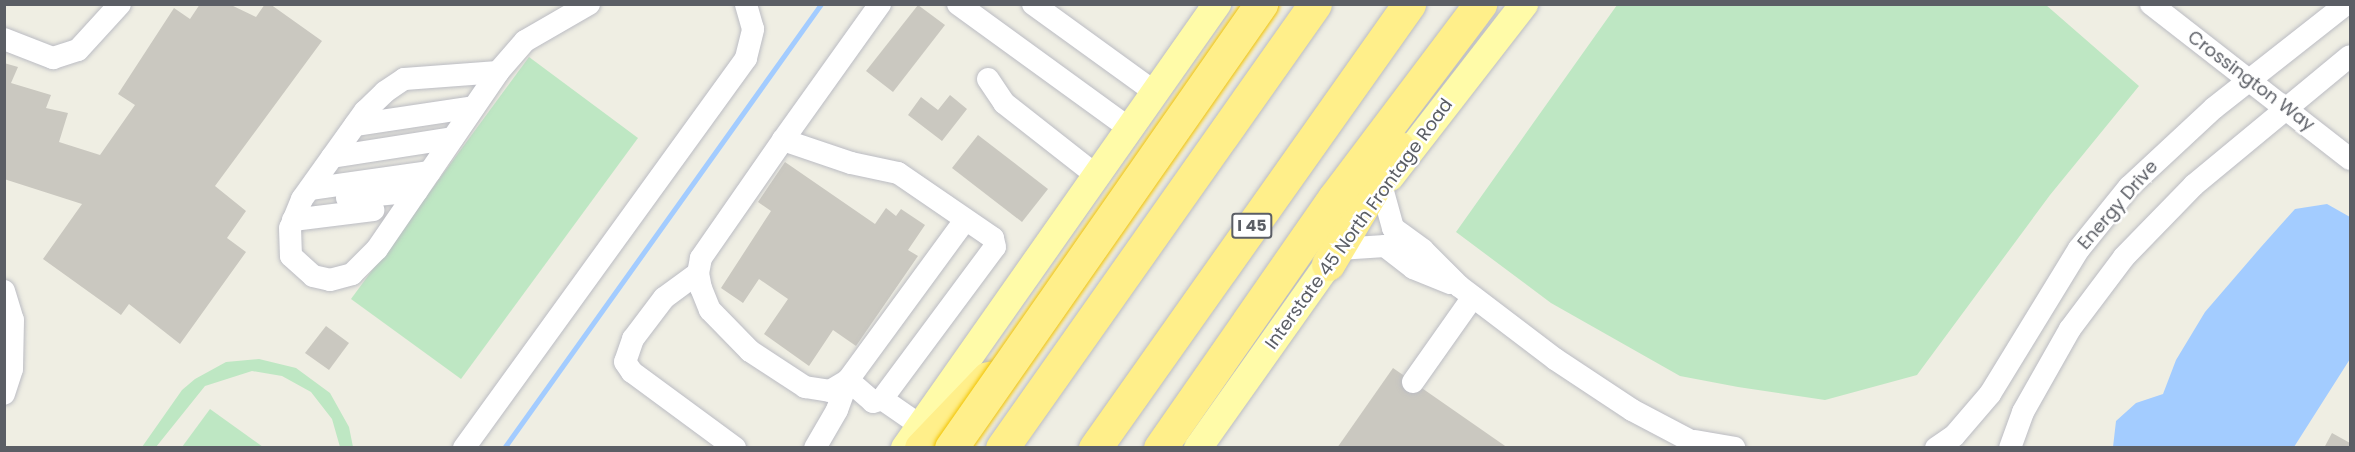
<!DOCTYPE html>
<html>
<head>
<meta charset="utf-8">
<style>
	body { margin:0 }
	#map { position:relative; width:2355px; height:452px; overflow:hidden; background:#efeee3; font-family:Poppins,sans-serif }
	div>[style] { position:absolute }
	.green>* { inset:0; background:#bee7c3 }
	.water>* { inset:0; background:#a3ccff }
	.stream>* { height:5px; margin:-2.5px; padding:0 2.5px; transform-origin:2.5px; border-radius:2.5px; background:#a3ccff }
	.building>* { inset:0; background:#cac8c0 }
	.roads { filter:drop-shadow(0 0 2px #bbbcc3) drop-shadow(0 0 2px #bbbcc3) }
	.minor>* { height:22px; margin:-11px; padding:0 11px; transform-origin:11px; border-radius:11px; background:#fff }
	.major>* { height:28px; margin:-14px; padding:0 14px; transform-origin:14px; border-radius:14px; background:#fffba8 }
	.highway>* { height:33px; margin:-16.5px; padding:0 16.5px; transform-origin:16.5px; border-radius:16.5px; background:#ffef8a }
	.bridges { filter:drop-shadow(0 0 2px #f2c300) drop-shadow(0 0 2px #f2c300) }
	.highway-bridge>* { height:33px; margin:-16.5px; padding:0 16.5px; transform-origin:16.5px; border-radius:16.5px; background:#ffef8a }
	span { translate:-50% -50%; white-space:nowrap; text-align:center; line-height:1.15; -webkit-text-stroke:5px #fff; paint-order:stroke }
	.shield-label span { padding:2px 4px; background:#fff; border:2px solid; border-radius:4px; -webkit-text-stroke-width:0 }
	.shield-label { font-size:16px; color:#5b5e65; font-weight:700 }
	.street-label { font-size:18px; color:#5b5e65 }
	.frame { position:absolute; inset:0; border:6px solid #5b5e65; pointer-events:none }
</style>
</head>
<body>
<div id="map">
	<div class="green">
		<i style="clip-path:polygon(1617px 5px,2046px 5px,2139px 86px,2050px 195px,1917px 375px,1825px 400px,1738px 387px,1680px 376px,1551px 303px,1456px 232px)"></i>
		<i style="clip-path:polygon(529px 57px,638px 138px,461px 379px,351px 299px)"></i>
		<i style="clip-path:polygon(259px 359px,296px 368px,330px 393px,349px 427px,353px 447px,340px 447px,332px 419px,311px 392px,282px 376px,252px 371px,205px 386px,156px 447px,142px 447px,182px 390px,195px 379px,226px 362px)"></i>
		<i style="clip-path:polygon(210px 409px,263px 447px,182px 447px)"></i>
	</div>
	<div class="water">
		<i style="clip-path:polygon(2327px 204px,2350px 217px,2350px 359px,2294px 447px,2113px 447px,2116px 421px,2136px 403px,2163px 394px,2176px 360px,2205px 312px,2261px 247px,2295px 209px)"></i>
	</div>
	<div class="stream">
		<i style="left:504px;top:448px;width:546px;rotate:-54.47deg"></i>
	</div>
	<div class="building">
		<i style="clip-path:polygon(200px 4px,229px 4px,256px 17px,265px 4px,270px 4px,322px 41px,215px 186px,246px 211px,227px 238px,246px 252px,180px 344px,129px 304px,121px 315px,43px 259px,82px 204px,4px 179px,4px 63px,18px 67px,11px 83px,51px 95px,46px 108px,68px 113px,59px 142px,100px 155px,135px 105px,118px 94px,174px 8px,190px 19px)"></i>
		<i style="clip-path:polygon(918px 5px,945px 25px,893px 92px,866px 71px)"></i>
		<i style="clip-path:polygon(950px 95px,967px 109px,942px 141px,908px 115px,921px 97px,938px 110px)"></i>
		<i style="clip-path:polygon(978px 135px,1048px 189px,1022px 222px,952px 168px)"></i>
		<i style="clip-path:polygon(785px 162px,875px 224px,886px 208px,896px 216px,901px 209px,925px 225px,908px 250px,918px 256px,856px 346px,833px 330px,809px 366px,764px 334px,788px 299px,759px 279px,743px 303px,721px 288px,771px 211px,758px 202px)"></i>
		<i style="clip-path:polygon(326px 326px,349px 343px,329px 370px,305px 353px)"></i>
		<i style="clip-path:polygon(1393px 368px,1508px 448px,1337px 448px)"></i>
		<i style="clip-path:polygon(2332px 433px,2350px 443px,2350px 448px,2324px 448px)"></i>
	</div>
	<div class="roads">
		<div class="minor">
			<i style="left:958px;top:4px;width:213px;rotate:36deg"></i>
			<i style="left:1033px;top:4px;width:152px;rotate:35.9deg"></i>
			<i style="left:2151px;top:4px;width:252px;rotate:37.9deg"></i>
			<i style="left:4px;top:39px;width:53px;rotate:21.2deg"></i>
			<i style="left:53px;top:58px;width:26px;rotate:-18deg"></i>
			<i style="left:78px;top:50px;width:62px;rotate:-47.6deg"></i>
			<i style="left:498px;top:72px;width:94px;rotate:175.7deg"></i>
			<i style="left:404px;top:79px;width:23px;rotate:146deg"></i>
			<i style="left:385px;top:92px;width:28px;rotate:136deg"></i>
			<i style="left:365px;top:111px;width:108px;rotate:125.6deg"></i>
			<i style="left:302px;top:199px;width:31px;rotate:112deg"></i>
			<i style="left:290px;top:228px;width:28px;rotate:88deg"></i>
			<i style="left:291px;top:256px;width:30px;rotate:42deg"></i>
			<i style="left:313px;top:276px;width:17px;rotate:13deg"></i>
			<i style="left:330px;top:280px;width:23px;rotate:-15deg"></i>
			<i style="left:352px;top:274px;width:35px;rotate:-45deg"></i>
			<i style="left:377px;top:249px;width:214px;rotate:-55.6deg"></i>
			<i style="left:498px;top:72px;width:41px;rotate:-48.9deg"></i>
			<i style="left:525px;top:41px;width:74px;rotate:-30deg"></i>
			<i style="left:988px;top:79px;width:29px;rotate:56deg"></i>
			<i style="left:1004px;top:103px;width:118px;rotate:38.1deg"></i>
			<i style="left:355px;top:125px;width:120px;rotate:-8.6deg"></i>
			<i style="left:783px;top:140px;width:144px;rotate:124.8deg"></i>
			<i style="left:701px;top:258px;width:15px;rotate:101deg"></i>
			<i style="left:698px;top:273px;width:15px;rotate:79deg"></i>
			<i style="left:701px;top:288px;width:24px;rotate:68deg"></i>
			<i style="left:710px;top:310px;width:57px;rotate:45.7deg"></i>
			<i style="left:750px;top:351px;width:66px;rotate:33.2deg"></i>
			<i style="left:805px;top:387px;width:25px;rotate:9deg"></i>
			<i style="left:830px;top:391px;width:21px;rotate:-31deg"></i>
			<i style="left:332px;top:157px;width:122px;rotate:-8.9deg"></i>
			<i style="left:1382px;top:188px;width:41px;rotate:74.6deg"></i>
			<i style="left:1393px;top:228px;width:37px;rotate:36deg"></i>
			<i style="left:1423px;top:250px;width:51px;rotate:45deg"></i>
			<i style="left:1459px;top:286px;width:121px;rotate:37.2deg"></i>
			<i style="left:1555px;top:359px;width:92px;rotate:33.5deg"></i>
			<i style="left:1632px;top:410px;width:81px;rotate:27.8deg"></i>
			<i style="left:310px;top:189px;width:121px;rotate:-8.1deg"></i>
			<i style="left:347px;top:198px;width:70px;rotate:-5.7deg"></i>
			<i style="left:293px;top:220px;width:81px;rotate:-7.1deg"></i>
			<i style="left:1339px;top:249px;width:46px;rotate:-3.7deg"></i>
			<i style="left:1385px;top:246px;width:36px;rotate:38deg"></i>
			<i style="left:1413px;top:268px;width:40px;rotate:22deg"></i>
			<i style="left:698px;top:273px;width:42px;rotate:143.7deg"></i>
			<i style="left:664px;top:298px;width:51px;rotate:127.1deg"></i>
			<i style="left:633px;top:339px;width:24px;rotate:109deg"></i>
			<i style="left:625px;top:362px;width:12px;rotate:55deg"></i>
			<i style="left:632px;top:372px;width:128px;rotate:36.4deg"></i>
			<i style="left:4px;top:291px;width:30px;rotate:73deg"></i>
			<i style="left:13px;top:320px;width:49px;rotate:91.2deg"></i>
			<i style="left:12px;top:369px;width:26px;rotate:108deg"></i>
			<i style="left:848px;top:380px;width:33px;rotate:41deg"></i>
			<i style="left:873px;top:402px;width:9px;rotate:-18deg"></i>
			<i style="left:882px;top:399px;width:189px;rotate:-53.4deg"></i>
			<i style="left:995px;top:247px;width:9px;rotate:-103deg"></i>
			<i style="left:993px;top:238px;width:115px;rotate:-145.6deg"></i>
			<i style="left:898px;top:173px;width:48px;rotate:-168deg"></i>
			<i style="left:851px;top:163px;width:72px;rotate:-161.3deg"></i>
			<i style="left:783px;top:140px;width:167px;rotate:-54.5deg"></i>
			<i style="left:1413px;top:382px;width:104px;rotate:-54.8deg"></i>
			<i style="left:882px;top:399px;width:47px;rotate:34.7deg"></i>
			<i style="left:1695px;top:441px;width:40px;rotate:10deg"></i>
			<i style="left:464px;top:448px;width:481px;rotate:-54.1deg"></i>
			<i style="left:746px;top:58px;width:30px;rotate:-76deg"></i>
			<i style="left:753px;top:29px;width:26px;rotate:-106deg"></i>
			<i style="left:815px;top:448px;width:44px;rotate:-59.9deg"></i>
			<i style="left:837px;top:410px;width:32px;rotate:-70deg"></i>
			<i style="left:848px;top:380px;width:198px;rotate:-53.8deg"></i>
			<i style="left:1936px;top:448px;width:22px;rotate:-34deg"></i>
			<i style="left:1954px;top:436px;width:55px;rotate:-49.4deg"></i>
			<i style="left:1990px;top:394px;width:170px;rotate:-58.5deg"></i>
			<i style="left:2079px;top:249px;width:80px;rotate:-51.1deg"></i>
			<i style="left:2129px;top:187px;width:116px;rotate:-42.9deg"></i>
			<i style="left:2214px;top:108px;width:168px;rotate:-38.2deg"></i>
			<i style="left:2010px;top:448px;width:38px;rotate:-70deg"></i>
			<i style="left:2023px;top:412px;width:95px;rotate:-60.5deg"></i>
			<i style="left:2070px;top:329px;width:90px;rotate:-53.1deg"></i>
			<i style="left:2124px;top:257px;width:100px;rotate:-45.8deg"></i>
			<i style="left:2194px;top:185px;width:202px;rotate:-39.6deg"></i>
		</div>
		<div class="major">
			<i style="left:1390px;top:177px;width:219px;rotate:-52.2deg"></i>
			<i style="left:905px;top:448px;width:543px;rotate:-54.9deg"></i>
			<i style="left:1198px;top:448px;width:247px;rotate:-54.7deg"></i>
		</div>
		<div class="highway">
			<i style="left:1328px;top:264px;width:136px;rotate:-59.1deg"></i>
			<i style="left:921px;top:448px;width:97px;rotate:-46.3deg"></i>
			<i style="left:1002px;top:448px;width:543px;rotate:-54.82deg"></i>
			<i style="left:1095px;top:448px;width:544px;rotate:-54.73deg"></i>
			<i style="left:1160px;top:448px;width:305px;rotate:-55.2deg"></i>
			<i style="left:1334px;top:198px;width:243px;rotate:-53deg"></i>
		</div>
	</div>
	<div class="bridges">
		<div class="highway-bridge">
			<i style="left:951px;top:448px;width:542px;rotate:-55.08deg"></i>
		</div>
	</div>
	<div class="shield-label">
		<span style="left:1252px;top:226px">I 45</span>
	</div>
	<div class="street-label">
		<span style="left:2251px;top:81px;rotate:37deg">Crossington Way</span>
		<span style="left:2118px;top:205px;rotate:-49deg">Energy Drive</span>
		<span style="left:1359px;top:224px;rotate:-54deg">Interstate 45 North Frontage Road</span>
	</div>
	<div class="frame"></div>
</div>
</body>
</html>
